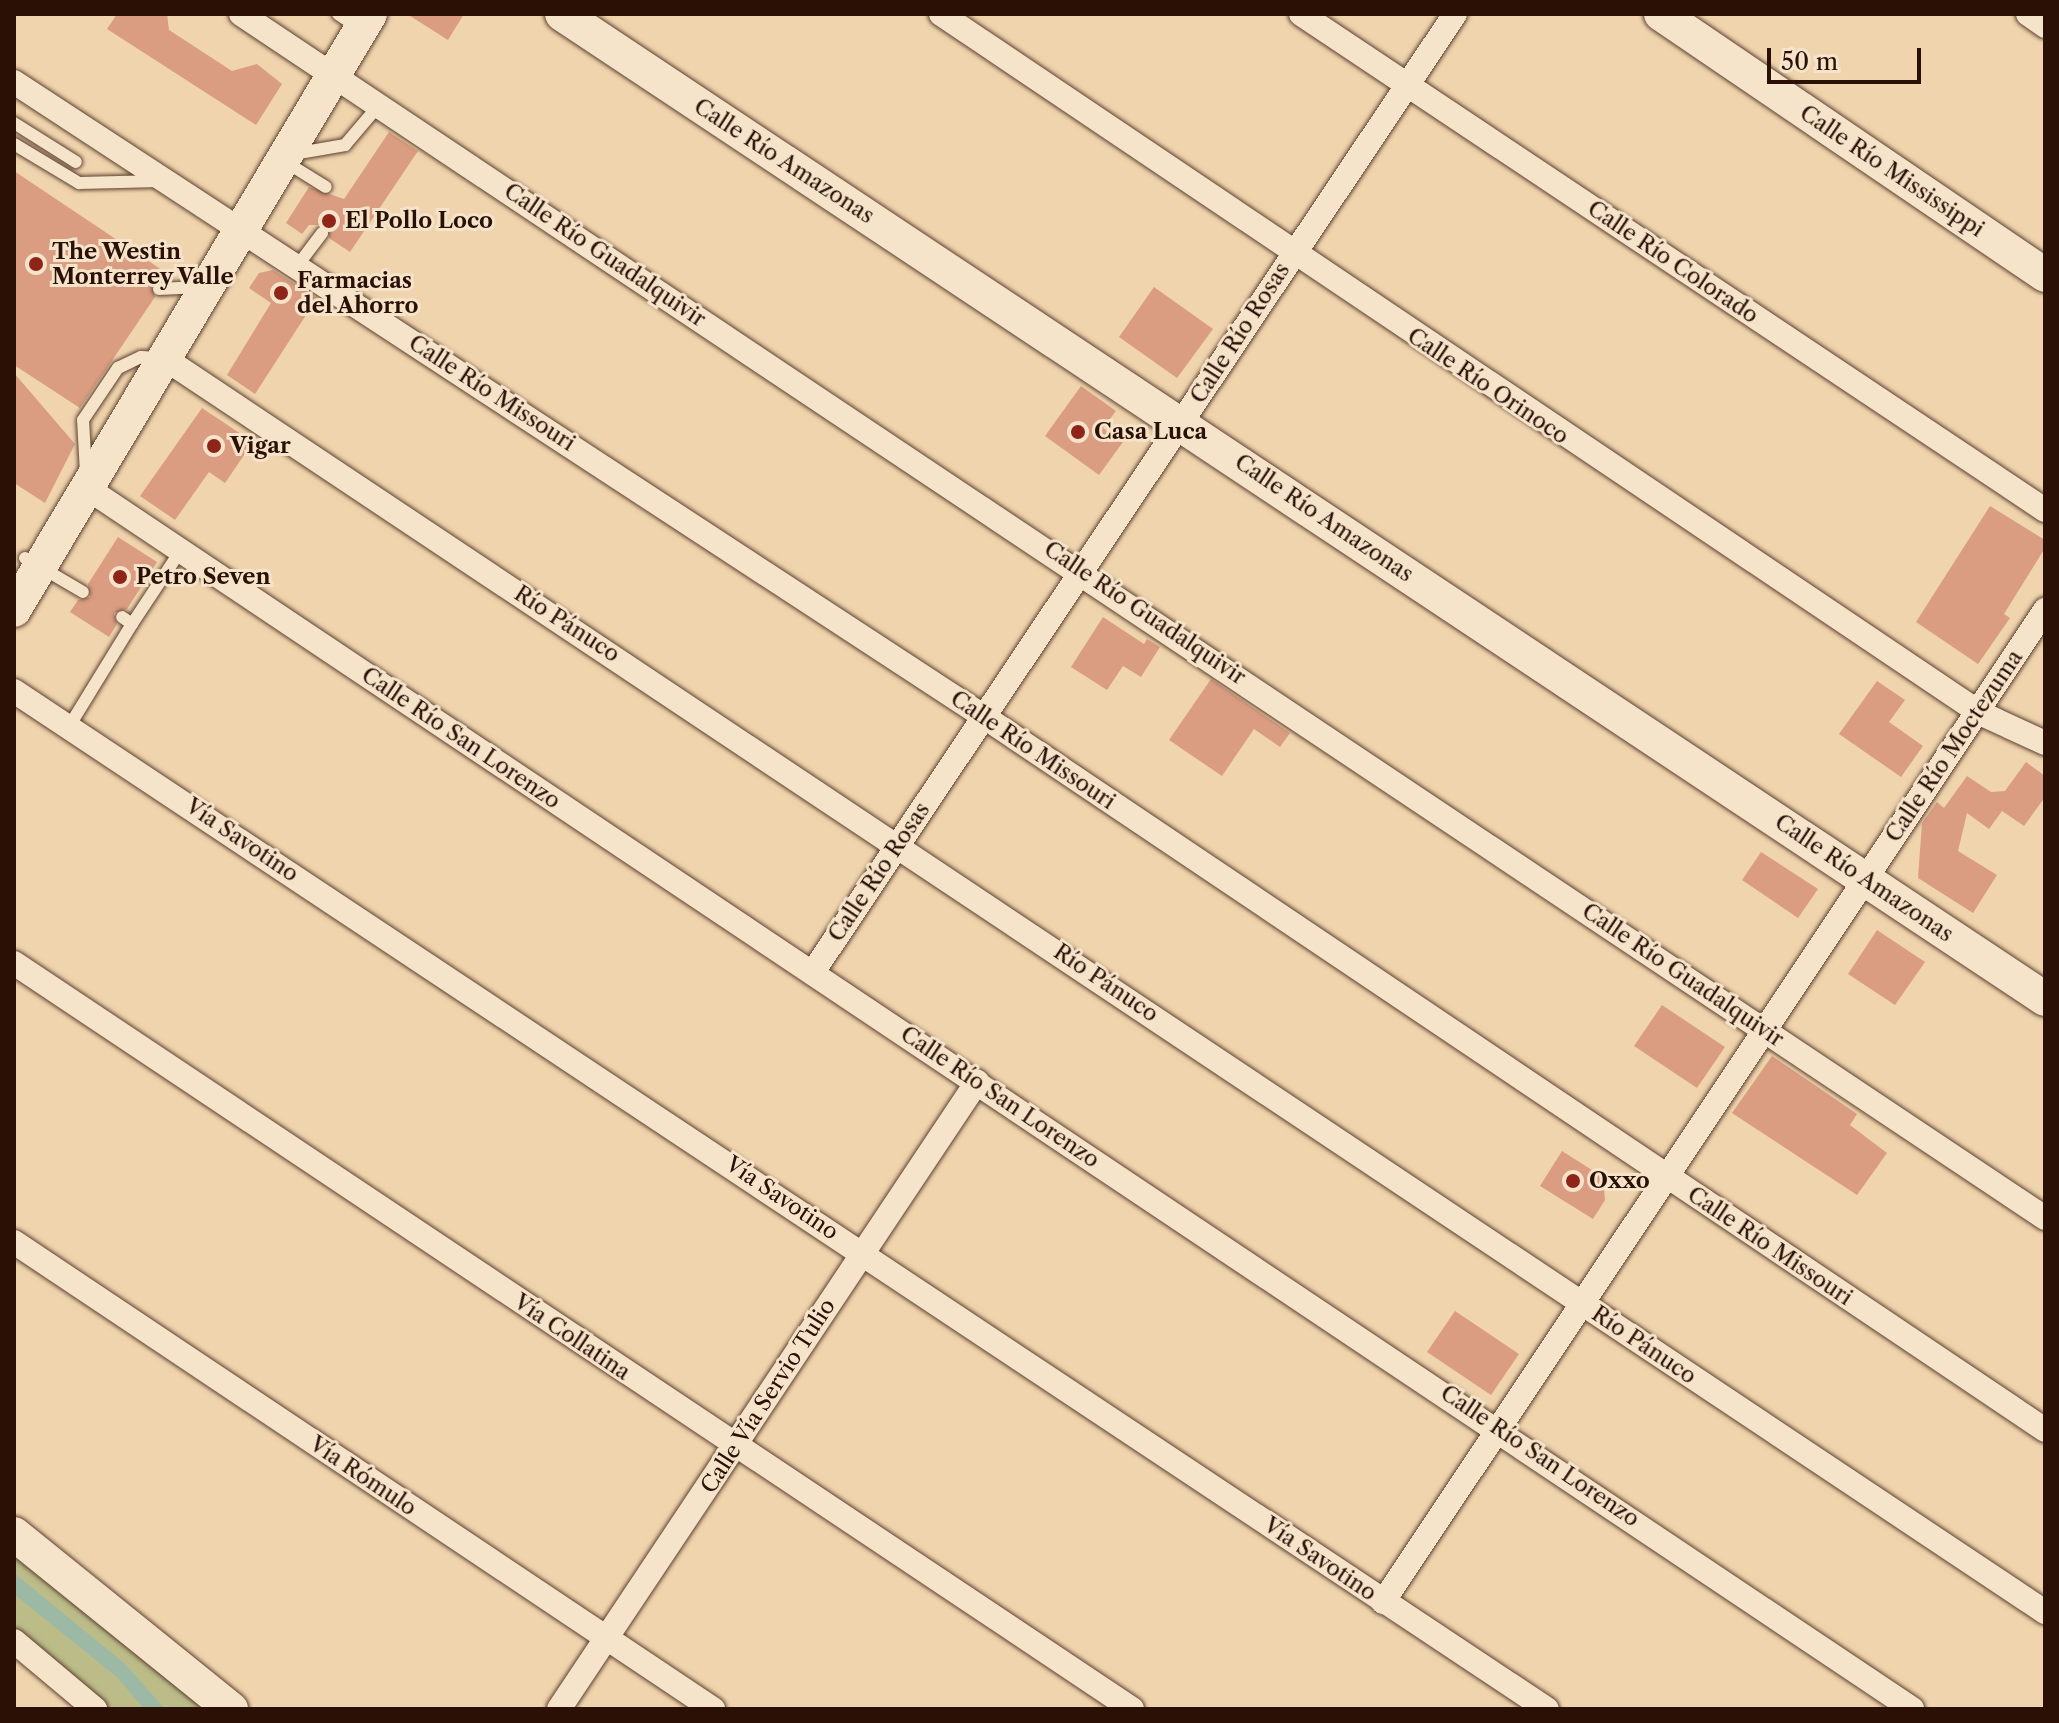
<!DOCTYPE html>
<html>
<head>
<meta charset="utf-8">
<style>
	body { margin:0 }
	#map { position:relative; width:2059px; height:1723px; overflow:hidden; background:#f0d4ad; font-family:"Libre Caslon Text",serif }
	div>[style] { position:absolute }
	.green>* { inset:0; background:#bbbc88 }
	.water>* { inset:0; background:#9bb9a5 }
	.building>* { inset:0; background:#da9d82 }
	.roads { filter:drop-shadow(0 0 2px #5c4130) drop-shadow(0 0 2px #5c4130) }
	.lane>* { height:12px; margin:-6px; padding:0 6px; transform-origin:6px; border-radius:6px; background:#f5e3ca }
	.street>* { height:24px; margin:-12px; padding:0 12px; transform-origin:12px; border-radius:12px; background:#f5e3ca }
	.secondary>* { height:34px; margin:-17px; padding:0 17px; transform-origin:17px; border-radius:17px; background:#f5e3ca }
	.dots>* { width:22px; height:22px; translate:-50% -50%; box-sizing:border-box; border:4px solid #f5e3ca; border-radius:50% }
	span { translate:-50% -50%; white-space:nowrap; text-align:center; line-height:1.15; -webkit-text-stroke:6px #f5e3ca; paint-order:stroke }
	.street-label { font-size:22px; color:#2b1006 }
	.poi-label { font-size:22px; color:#2b1006; font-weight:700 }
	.left { translate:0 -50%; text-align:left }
	.frame { position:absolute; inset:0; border:16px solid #2b1006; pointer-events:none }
	.scale { position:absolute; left:1767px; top:48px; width:154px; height:36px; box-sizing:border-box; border:4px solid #2b1006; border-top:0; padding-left:10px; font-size:24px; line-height:28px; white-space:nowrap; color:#2b1006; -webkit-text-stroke:6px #f5e3ca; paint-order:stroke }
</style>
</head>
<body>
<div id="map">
	<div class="green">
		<i style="clip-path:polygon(14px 1534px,231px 1709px,95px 1709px,14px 1641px)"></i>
	</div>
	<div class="water">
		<i style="clip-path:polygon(14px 1573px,125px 1664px,165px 1709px,144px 1709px,118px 1678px,14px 1594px)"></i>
	</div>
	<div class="building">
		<i style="clip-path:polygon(117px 14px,167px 14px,169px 30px,232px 71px,257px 64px,282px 84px,256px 125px,107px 29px)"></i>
		<i style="clip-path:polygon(407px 14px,464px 14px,448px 40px)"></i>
		<i style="clip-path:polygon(389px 132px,418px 151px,350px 252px,329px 238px,327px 225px,309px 225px,302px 234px,286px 223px,309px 187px,344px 199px)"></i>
		<i style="clip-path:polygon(14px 171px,168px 274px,151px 284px,155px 297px,80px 408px,14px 365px)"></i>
		<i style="clip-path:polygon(273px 270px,317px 298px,255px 394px,227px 375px,271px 303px,249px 288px,259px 273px)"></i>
		<i style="clip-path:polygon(1154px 287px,1213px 329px,1177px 378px,1119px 337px)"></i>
		<i style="clip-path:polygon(14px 373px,75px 444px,45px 503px,14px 483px)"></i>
		<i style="clip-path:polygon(1081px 386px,1116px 411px,1103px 428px,1123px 442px,1099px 475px,1045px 436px)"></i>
		<i style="clip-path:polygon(202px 408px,253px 442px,225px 483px,209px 472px,175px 520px,140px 496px)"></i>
		<i style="clip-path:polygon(1990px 506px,2045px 540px,2045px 548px,2004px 614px,2010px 618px,1978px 664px,1916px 622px)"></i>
		<i style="clip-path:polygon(118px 537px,157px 562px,127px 609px,114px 613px,117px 624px,109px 637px,70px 612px,78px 600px,90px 597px,88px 584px)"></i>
		<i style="clip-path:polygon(1103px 617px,1144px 644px,1147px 639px,1160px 647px,1141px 677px,1123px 666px,1107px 690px,1071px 667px)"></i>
		<i style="clip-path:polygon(1211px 679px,1290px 733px,1280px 747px,1254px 729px,1222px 776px,1169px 740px)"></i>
		<i style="clip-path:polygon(1877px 681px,1905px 700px,1889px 722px,1923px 746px,1901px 777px,1839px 734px)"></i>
		<i style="clip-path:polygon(2026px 762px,2045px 776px,2045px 797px,2024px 826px,2002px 811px,1989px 829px,1967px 813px,1958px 851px,1997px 875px,1973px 913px,1918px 878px,1922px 823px,1937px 802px,1944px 808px,1967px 776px,1991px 792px,2005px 791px)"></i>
		<i style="clip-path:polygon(1761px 852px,1818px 889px,1798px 918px,1742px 880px)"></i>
		<i style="clip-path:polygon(1877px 930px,1925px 962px,1895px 1005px,1848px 974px)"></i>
		<i style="clip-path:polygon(1662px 1005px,1725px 1047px,1697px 1088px,1634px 1046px)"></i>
		<i style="clip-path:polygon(1772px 1056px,1857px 1114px,1850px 1125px,1887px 1153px,1857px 1195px,1732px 1113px)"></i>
		<i style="clip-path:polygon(1562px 1151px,1603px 1177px,1605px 1200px,1593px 1219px,1540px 1186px)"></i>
		<i style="clip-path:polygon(1455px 1311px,1519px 1354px,1491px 1395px,1427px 1352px)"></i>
	</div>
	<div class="roads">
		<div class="lane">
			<i style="left:338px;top:14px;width:25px;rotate:34deg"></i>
			<i style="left:14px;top:123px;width:73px;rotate:32.2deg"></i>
			<i style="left:14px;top:144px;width:76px;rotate:31deg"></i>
			<i style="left:79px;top:183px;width:81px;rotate:-1.4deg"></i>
			<i style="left:293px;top:154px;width:53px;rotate:-9.8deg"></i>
			<i style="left:345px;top:145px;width:52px;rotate:-49.6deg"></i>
			<i style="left:284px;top:161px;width:49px;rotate:31.8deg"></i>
			<i style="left:298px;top:265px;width:40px;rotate:-53deg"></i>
			<i style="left:159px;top:289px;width:41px;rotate:-2.8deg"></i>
			<i style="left:86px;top:473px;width:53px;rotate:-93.2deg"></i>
			<i style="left:83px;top:420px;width:63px;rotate:-56.1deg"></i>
			<i style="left:118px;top:368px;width:25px;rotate:-26deg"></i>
			<i style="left:141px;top:357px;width:20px;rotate:3deg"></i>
			<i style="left:25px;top:558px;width:67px;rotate:30.4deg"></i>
			<i style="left:132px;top:624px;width:89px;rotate:-56.5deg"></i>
			<i style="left:70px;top:725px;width:119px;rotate:-58.5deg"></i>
			<i style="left:132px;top:624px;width:12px;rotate:-145deg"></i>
		</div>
		<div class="street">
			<i style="left:241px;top:14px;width:2169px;rotate:33.72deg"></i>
			<i style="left:941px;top:14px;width:1252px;rotate:33.93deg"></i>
			<i style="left:1980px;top:713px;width:72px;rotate:24.8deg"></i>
			<i style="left:1301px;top:14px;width:894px;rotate:33.69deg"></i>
			<i style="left:2028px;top:14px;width:21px;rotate:35deg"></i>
			<i style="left:14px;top:82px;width:1158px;rotate:33.2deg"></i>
			<i style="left:983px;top:716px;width:1280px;rotate:33.91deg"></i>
			<i style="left:164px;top:358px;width:2261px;rotate:33.69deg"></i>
			<i style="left:87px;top:488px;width:2196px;rotate:33.78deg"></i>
			<i style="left:14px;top:691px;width:1840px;rotate:33.59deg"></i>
			<i style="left:14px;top:963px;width:1344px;rotate:33.71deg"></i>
			<i style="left:813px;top:972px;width:1153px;rotate:-56.17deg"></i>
			<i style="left:14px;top:1242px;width:841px;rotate:33.75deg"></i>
			<i style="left:1383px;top:1602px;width:1193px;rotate:-56.28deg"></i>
			<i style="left:14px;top:1641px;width:106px;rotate:40deg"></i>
			<i style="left:559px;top:1709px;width:754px;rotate:-56.31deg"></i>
		</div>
		<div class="secondary">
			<i style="left:562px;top:14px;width:1780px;rotate:33.59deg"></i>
			<i style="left:1661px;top:14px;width:464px;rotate:34.2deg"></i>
			<i style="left:14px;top:610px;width:694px;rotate:-59.15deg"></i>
			<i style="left:14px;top:1534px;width:279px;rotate:38.9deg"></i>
		</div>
	</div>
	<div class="dots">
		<i style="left:329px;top:221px;background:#8f2418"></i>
		<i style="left:36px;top:264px;background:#8f2418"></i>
		<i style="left:281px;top:293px;background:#8f2418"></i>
		<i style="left:1078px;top:432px;background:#8f2418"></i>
		<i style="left:214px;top:446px;background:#8f2418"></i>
		<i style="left:120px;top:577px;background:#8f2418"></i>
		<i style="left:1573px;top:1181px;background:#8f2418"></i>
	</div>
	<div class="street-label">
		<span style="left:784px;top:161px;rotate:33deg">Calle Río Amazonas</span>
		<span style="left:1892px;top:171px;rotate:34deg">Calle Río Mississippi</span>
		<span style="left:605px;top:255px;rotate:34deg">Calle Río Guadalquivir</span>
		<span style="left:1673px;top:262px;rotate:34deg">Calle Río Colorado</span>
		<span style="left:1240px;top:333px;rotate:-57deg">Calle Río Rosas</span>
		<span style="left:1488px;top:386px;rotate:34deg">Calle Río Orinoco</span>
		<span style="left:492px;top:393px;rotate:33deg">Calle Río Missouri</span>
		<span style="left:1324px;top:518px;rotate:34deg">Calle Río Amazonas</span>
		<span style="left:1145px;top:613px;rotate:34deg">Calle Río Guadalquivir</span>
		<span style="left:567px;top:624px;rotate:33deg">Río Pánuco</span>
		<span style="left:461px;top:738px;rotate:34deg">Calle Río San Lorenzo</span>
		<span style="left:1954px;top:746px;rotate:-56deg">Calle Río Moctezuma</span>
		<span style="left:1033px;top:750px;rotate:34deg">Calle Río Missouri</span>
		<span style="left:242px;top:840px;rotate:34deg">Vía Savotino</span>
		<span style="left:879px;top:872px;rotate:-56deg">Calle Río Rosas</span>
		<span style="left:1864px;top:878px;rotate:34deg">Calle Río Amazonas</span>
		<span style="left:1683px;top:975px;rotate:34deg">Calle Río Guadalquivir</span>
		<span style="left:1106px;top:983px;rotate:34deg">Río Pánuco</span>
		<span style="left:1000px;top:1097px;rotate:34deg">Calle Río San Lorenzo</span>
		<span style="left:782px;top:1198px;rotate:34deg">Vía Savotino</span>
		<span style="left:1770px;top:1246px;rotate:34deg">Calle Río Missouri</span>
		<span style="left:572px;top:1337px;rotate:34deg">Vía Collatina</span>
		<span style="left:1644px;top:1345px;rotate:34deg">Río Pánuco</span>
		<span style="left:768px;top:1396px;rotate:-57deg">Calle Vía Servio Tulio</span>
		<span style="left:1540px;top:1456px;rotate:34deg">Calle Río San Lorenzo</span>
		<span style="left:363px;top:1476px;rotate:34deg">Vía Rómulo</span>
		<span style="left:1320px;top:1559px;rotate:34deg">Vía Savotino</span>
	</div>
	<div class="poi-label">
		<span class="left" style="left:345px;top:221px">El Pollo Loco</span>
		<span class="left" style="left:52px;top:264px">The Westin<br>Monterrey Valle</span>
		<span class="left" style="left:297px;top:293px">Farmacias<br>del Ahorro</span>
		<span class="left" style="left:1094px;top:432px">Casa Luca</span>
		<span class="left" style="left:230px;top:446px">Vigar</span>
		<span class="left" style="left:136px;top:577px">Petro Seven</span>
		<span class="left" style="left:1589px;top:1181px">Oxxo</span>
	</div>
	<div class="frame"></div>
	<div class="scale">50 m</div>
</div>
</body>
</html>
